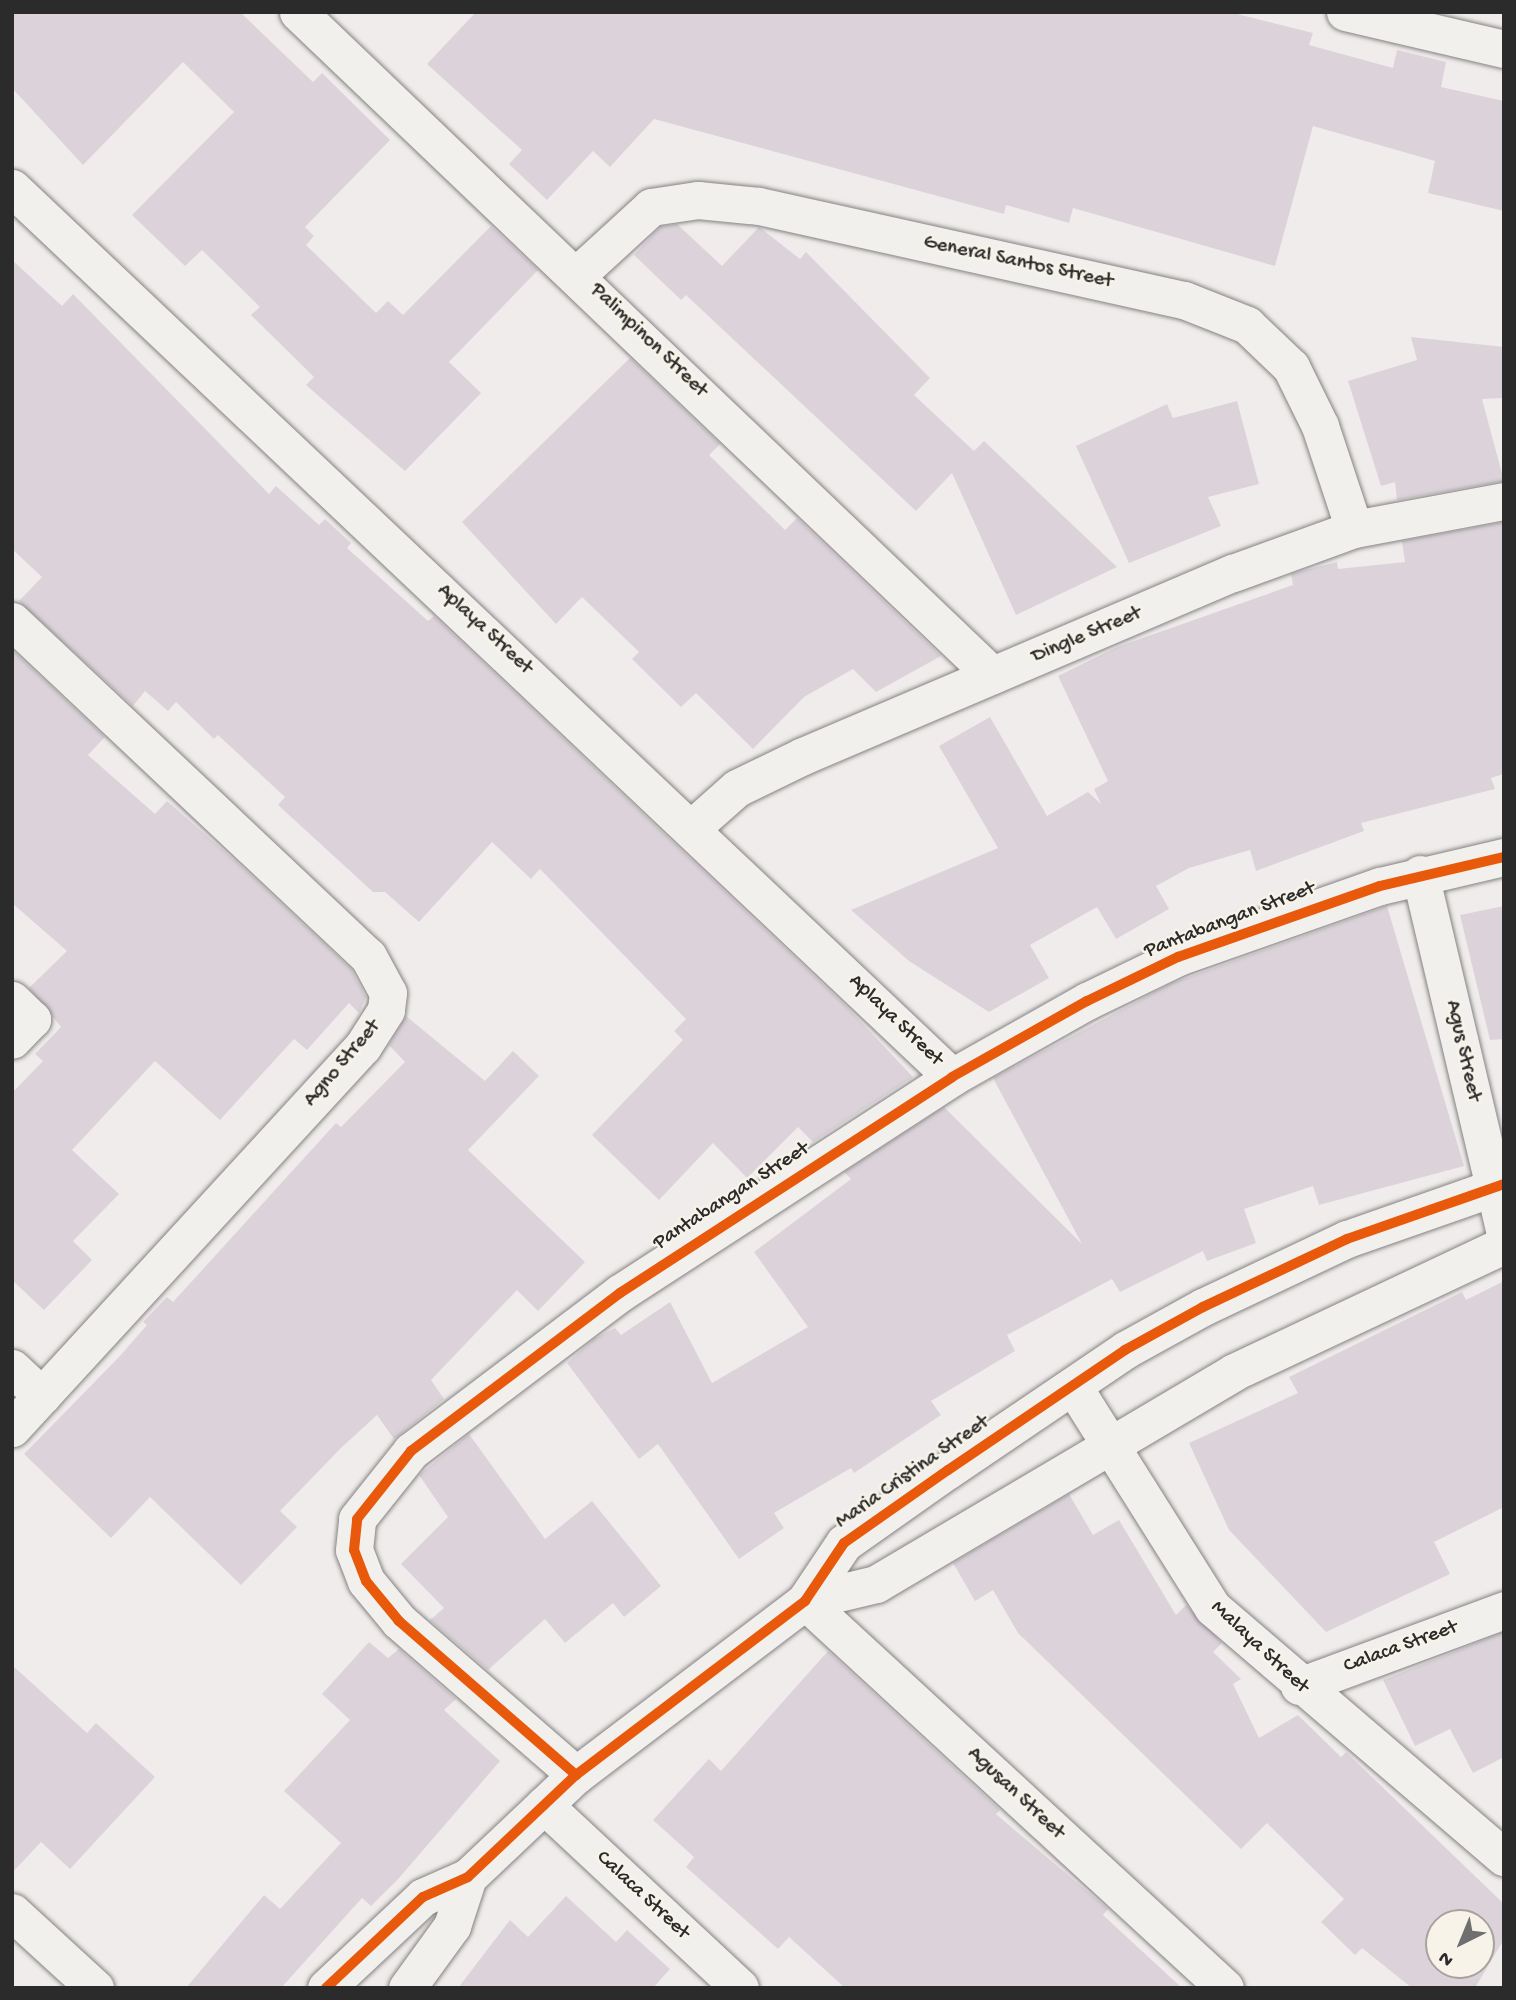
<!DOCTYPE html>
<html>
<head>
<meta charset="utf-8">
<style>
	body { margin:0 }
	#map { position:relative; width:1516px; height:2000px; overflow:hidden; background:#f1ecec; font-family:"Gochi Hand",sans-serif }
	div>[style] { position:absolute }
	.building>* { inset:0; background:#dcd3da }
	.roads { filter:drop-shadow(0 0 2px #848282) drop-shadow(0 0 2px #848282) }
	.street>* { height:37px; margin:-18.5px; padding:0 18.5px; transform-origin:18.5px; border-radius:18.5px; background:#f2f0ed }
	.cycleway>* { height:10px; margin:-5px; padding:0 5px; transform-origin:5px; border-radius:5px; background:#e8590c }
	span { translate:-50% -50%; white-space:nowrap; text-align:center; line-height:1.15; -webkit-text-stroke:5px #f7f3e8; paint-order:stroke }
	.street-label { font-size:21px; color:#2b2b2b }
	.frame { position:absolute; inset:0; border:14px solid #2b2b2b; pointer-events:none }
	.north { position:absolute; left:1425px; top:1909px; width:70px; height:70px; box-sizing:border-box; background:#f7f3e8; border:2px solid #a5a39c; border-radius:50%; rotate:223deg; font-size:19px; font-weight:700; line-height:28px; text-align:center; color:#2b2b2b }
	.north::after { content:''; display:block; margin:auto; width:24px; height:32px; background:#706f6f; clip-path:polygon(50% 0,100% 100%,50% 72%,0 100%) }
</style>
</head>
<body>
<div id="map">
	<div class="building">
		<i style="clip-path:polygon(12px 12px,240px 12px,313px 82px,322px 73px,390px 140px,305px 227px,314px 236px,306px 245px,376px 313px,388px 301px,403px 315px,491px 226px,538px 270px,449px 362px,481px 393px,405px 471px,306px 385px,314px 377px,251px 315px,260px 307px,202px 250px,185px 266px,132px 215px,234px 112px,183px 62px,83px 165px,12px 88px)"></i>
		<i style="clip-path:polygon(476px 12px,1229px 12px,1313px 33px,1309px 45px,1393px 68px,1397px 50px,1446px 62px,1441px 87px,1504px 101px,1504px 211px,1428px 193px,1435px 161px,1313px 126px,1275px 266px,1073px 208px,1069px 223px,1006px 205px,1004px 214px,654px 119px,610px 167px,593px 151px,547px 200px,509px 164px,522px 150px,427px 64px)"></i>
		<i style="clip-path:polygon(677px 224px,722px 266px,759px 227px,800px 259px,806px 252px,930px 378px,914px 395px,974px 451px,984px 441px,1117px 567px,1016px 615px,952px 473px,916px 511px,686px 295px,681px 300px,634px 255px,660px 227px)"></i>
		<i style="clip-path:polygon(12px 260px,62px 306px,73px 294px,269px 494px,276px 486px,319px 525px,325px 519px,351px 543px,347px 548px,428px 621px,434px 616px,846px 1006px,913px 1077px,813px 1142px,798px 1127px,747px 1178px,713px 1143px,659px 1200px,592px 1135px,683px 1040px,674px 1031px,686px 1019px,540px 869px,531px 879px,492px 842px,419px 922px,385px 892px,373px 892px,278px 805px,285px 797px,218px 735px,214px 739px,176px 702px,168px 711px,145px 691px,133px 706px,19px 601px,42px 577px,12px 549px)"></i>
		<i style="clip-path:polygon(1411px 337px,1504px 347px,1504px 398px,1482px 399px,1504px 481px,1397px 500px,1395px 482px,1381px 486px,1348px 381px,1417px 360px)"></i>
		<i style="clip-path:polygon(630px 358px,720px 444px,709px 455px,785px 530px,797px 518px,941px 656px,876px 692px,853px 669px,804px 697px,753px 749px,696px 693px,681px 707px,632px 659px,639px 652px,582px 597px,556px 624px,462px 522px)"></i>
		<i style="clip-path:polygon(1237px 401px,1259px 484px,1208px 497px,1221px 526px,1129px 563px,1076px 446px,1167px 404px,1173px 418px)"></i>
		<i style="clip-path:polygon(1504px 522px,1504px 774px,1491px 778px,1495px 789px,1361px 823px,1364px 831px,1256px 871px,1250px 850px,1189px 868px,1156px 886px,1169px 909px,1116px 939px,1097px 907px,1030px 945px,1049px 978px,989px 1012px,909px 961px,851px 910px,998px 848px,939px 746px,990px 717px,1047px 816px,1088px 792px,1101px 804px,1094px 789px,1108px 781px,1058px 676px,1117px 647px,1293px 585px,1291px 574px,1301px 571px,1337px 562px,1338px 569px,1405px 562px,1402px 541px)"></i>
		<i style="clip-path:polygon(12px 650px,105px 737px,88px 755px,155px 814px,167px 801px,239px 864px,351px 969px,366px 997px,359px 1013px,349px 1003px,307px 1050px,294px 1039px,220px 1120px,155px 1061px,72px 1150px,119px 1194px,73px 1241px,92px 1260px,44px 1310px,12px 1280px,12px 1093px,43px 1061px,35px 1054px,61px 1027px,29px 988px,67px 951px,12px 903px)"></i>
		<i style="clip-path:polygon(1387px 906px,1464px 1166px,1319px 1205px,1313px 1186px,1244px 1209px,1256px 1243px,1207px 1261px,1203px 1251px,1120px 1292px,1112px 1279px,1007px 1335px,1015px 1351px,931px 1401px,941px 1415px,854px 1473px,851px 1468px,774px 1513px,784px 1528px,739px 1559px,658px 1444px,639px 1459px,567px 1363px,594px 1339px,615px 1328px,621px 1335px,670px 1302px,712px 1383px,808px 1327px,754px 1252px,851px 1179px,844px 1172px,944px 1107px,1082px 1244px,993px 1078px,1172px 983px)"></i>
		<i style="clip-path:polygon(1504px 906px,1504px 1039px,1490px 1040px,1460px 915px)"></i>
		<i style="clip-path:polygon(406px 1016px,485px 1081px,513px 1051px,539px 1076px,468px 1150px,585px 1262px,538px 1311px,517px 1290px,431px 1380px,444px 1399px,394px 1439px,377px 1415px,341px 1448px,280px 1511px,297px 1527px,241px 1585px,150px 1497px,111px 1538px,24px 1454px,119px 1357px,147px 1325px,143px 1322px,167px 1297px,173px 1302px,336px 1123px,341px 1127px,405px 1062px,389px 1045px)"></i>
		<i style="clip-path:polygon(1504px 1281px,1504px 1507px,1434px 1542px,1450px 1574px,1326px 1632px,1229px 1530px,1189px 1443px,1298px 1393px,1289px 1377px,1462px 1292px,1466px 1300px)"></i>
		<i style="clip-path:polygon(469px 1434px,545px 1539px,592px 1501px,661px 1586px,624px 1617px,613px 1603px,565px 1643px,545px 1619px,488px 1670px,430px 1620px,444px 1608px,401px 1564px,448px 1517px,419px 1475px)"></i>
		<i style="clip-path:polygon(evenodd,1069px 1494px,1093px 1535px,1119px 1520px,1176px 1615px,1186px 1605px,1222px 1643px,1213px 1652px,1241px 1679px,1233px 1684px,1259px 1738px,1298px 1715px,1341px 1757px,1346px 1752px,1504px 1904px,1504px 1939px,1475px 1988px,1412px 1988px,1362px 1948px,1355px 1955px,1321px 1922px,1344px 1899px,1267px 1823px,1241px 1849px,1018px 1633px,993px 1590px,975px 1601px,953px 1563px,1069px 1494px,1439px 1923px,1481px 1923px,1481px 1965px,1439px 1965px,1439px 1923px)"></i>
		<i style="clip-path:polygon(1504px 1632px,1504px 1757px,1473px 1773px,1450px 1729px,1415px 1746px,1383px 1680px)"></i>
		<i style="clip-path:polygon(369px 1642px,388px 1658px,399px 1649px,456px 1699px,444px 1710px,500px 1761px,399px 1878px,371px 1906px,362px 1898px,281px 1988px,186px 1988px,264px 1895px,280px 1909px,341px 1843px,284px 1791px,350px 1720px,322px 1694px)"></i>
		<i style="clip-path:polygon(828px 1651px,1000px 1810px,996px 1814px,1108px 1909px,1103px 1915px,1182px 1988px,845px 1988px,789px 1937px,778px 1949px,686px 1867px,694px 1857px,653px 1820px,709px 1759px,721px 1771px)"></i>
		<i style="clip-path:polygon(12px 1665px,87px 1733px,96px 1723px,155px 1777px,70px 1869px,41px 1842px,12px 1873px)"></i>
		<i style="clip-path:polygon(566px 1896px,616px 1942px,627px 1930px,670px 1969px,653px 1988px,458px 1988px,510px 1920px,528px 1937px)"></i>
	</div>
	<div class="roads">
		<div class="street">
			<i style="left:298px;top:12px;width:960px;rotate:43.69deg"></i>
			<i style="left:1345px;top:12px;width:163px;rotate:13.1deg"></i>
			<i style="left:12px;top:188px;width:1294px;rotate:43.4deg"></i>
			<i style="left:578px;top:274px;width:99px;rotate:-42.5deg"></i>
			<i style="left:651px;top:207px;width:48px;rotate:-8.5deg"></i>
			<i style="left:698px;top:200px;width:61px;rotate:5.6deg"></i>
			<i style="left:759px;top:206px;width:435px;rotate:12.5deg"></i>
			<i style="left:1184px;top:300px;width:68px;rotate:21.6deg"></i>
			<i style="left:1247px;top:325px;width:61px;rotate:43.7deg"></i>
			<i style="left:1291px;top:367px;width:66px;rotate:63.8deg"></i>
			<i style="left:1320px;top:426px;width:108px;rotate:71.7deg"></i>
			<i style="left:12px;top:621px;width:489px;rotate:43.3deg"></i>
			<i style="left:368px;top:956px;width:42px;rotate:61.6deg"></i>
			<i style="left:388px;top:993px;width:17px;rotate:97deg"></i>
			<i style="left:386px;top:1010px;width:43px;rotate:122.6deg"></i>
			<i style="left:363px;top:1046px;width:519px;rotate:132.58deg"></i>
			<i style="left:694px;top:826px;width:57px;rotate:-41.5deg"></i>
			<i style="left:737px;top:788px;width:73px;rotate:-25.9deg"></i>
			<i style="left:803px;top:756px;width:467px;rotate:-23.1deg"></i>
			<i style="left:1233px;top:573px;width:129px;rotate:-20deg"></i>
			<i style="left:1354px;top:529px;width:153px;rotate:-10.6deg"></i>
			<i style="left:1420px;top:874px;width:365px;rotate:76.7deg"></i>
			<i style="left:12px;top:1000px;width:28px;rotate:44deg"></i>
			<i style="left:32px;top:1019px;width:29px;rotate:134deg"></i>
			<i style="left:12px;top:1368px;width:41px;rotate:43deg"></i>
			<i style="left:1073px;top:1386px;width:262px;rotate:57.8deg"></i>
			<i style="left:1213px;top:1608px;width:383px;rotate:40.6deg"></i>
			<i style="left:805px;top:1601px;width:73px;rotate:-13.5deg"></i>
			<i style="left:876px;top:1584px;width:416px;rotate:-30.6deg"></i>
			<i style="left:1234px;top:1372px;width:298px;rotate:-25.2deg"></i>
			<i style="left:805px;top:1601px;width:571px;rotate:42.66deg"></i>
			<i style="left:1299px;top:1686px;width:219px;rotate:-20.3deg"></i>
			<i style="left:576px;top:1775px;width:235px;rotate:-139deg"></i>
			<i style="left:399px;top:1621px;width:52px;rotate:-129.5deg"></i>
			<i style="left:366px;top:1581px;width:33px;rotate:-111deg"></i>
			<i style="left:354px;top:1550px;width:31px;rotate:-84deg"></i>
			<i style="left:357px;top:1519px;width:87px;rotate:-51.5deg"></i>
			<i style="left:411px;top:1451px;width:262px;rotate:-37.1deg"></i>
			<i style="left:620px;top:1293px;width:396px;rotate:-33deg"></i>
			<i style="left:952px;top:1077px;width:155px;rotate:-29.4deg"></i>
			<i style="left:1087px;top:1001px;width:101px;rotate:-25.8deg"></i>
			<i style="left:1178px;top:957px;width:214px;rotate:-19.4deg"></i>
			<i style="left:1380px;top:886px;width:127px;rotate:-13.2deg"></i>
			<i style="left:544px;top:1805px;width:268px;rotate:43deg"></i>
			<i style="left:12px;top:1912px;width:113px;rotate:42.5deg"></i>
			<i style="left:326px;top:1988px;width:133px;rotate:-43.2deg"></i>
			<i style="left:423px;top:1897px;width:49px;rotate:-24deg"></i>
			<i style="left:468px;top:1877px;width:149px;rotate:-43.4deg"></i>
			<i style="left:576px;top:1775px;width:288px;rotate:-37.2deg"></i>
			<i style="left:805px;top:1601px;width:70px;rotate:-56.1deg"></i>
			<i style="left:844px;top:1543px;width:127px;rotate:-35.1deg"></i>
			<i style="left:948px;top:1470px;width:214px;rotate:-34.1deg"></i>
			<i style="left:1125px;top:1350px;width:89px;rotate:-28.9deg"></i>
			<i style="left:1203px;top:1307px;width:159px;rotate:-25.3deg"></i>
			<i style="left:1347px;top:1239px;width:166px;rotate:-19.3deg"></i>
			<i style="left:407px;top:1988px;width:77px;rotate:-54deg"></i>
			<i style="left:452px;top:1926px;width:52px;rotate:-71.9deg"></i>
		</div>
	</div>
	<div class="cycleway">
		<i style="left:576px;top:1775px;width:235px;rotate:-139deg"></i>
		<i style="left:399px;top:1621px;width:52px;rotate:-129.5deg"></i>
		<i style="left:366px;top:1581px;width:33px;rotate:-111deg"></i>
		<i style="left:354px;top:1550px;width:31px;rotate:-84deg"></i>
		<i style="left:357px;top:1519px;width:87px;rotate:-51.5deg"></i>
		<i style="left:411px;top:1451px;width:262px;rotate:-37.1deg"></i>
		<i style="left:620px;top:1293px;width:396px;rotate:-33deg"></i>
		<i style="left:952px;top:1077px;width:155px;rotate:-29.4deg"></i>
		<i style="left:1087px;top:1001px;width:101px;rotate:-25.8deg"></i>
		<i style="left:1178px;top:957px;width:214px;rotate:-19.4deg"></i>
		<i style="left:1380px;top:886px;width:127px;rotate:-13.2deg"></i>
		<i style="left:326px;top:1988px;width:133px;rotate:-43.2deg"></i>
		<i style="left:423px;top:1897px;width:49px;rotate:-24deg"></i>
		<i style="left:468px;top:1877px;width:149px;rotate:-43.4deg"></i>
		<i style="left:576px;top:1775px;width:288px;rotate:-37.2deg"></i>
		<i style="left:805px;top:1601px;width:70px;rotate:-56.1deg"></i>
		<i style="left:844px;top:1543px;width:127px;rotate:-35.1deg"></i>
		<i style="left:948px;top:1470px;width:214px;rotate:-34.1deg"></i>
		<i style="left:1125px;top:1350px;width:89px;rotate:-28.9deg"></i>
		<i style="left:1203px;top:1307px;width:159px;rotate:-25.3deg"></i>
		<i style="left:1347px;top:1239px;width:166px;rotate:-19.3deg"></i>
	</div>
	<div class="street-label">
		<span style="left:1018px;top:263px;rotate:12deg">General Santos Street</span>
		<span style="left:648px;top:341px;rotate:44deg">Palimpinon Street</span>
		<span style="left:484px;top:630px;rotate:43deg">Aplaya Street</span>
		<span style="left:1087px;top:636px;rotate:-23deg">Dingle Street</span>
		<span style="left:1230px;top:921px;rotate:-21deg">Pantabangan Street</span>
		<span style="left:895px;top:1021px;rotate:44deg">Aplaya Street</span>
		<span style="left:1462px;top:1051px;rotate:77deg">Agus Street</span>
		<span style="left:343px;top:1064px;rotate:-50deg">Agno Street</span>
		<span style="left:732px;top:1197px;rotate:-33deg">Pantabangan Street</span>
		<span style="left:913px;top:1473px;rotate:-35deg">Maria Cristina Street</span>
		<span style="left:1259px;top:1648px;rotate:43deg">Malaya Street</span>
		<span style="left:1401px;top:1648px;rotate:-20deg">Calaca Street</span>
		<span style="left:1015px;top:1794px;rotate:43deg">Agusan Street</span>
		<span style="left:642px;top:1896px;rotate:43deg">Calaca Street</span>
	</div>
	<div class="frame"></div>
	<div class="north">N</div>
</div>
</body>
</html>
